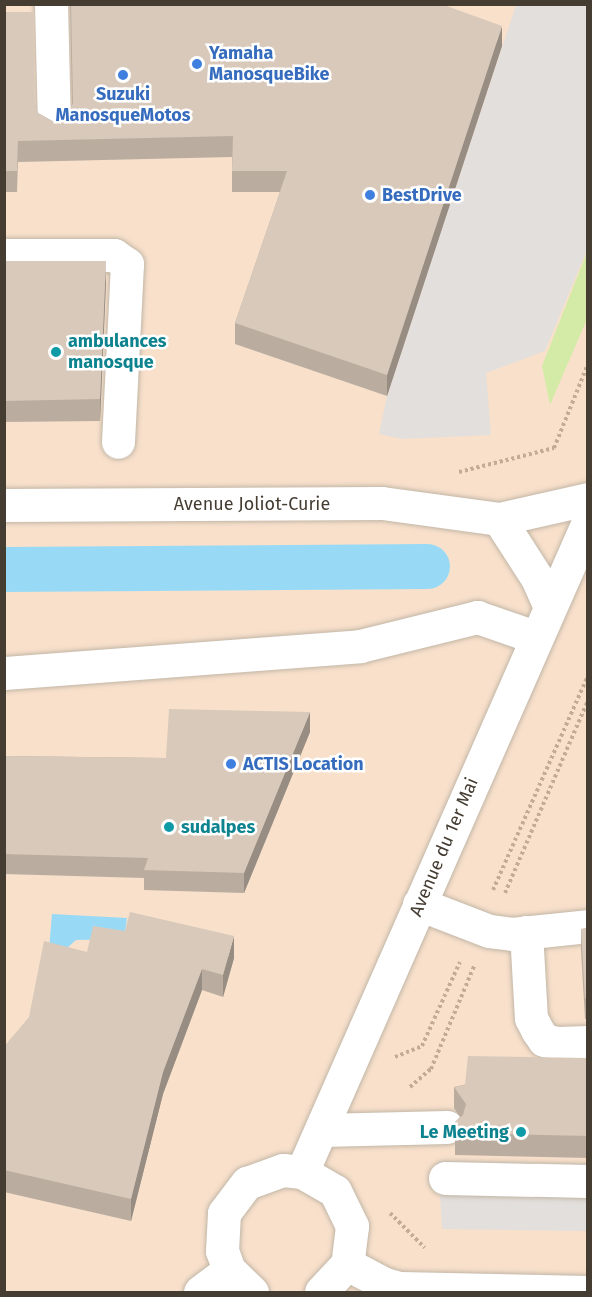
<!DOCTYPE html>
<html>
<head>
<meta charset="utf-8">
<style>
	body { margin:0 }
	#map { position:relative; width:592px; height:1297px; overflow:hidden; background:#f3ece2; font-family:"Fira Sans",sans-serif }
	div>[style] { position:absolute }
	.commercial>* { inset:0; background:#f8e0cb }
	.green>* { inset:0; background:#d4eba7 }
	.parking>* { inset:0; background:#e3dfdc }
	.water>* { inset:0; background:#98daf6 }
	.canal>* { height:45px; margin:-22.5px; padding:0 22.5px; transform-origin:22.5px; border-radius:22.5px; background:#98daf6 }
	.path>* { height:4px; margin-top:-2px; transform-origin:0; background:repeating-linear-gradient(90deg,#c2ad94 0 3px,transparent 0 6px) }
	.roads { filter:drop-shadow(0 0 2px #c2b6a7) drop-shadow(0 0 2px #c2b6a7) }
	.minor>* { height:33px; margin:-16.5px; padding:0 16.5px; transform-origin:16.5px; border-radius:16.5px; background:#fff }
	.wall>* { inset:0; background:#baada0 }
	.shaded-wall>* { inset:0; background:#978d82 }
	.building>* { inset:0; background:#d8c9ba }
	.dots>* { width:16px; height:16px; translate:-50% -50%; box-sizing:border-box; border:3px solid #fff; border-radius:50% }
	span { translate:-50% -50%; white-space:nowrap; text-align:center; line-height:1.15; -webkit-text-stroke:5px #fff; paint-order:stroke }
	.shop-label { font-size:18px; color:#366cbe; font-weight:700 }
	.left { translate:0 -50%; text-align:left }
	.culture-label { font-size:18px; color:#0d838f; font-weight:700 }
	.right { translate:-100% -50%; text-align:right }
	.street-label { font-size:18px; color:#453c32 }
	.frame { position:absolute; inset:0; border:6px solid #453c32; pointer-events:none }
</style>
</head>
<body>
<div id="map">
	<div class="commercial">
		<i style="clip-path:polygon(5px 5px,587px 5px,587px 1292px,5px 1292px)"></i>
	</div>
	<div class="green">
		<i style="clip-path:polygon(587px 252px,587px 319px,550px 405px,542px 366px)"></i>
	</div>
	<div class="parking">
		<i style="clip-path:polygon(516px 5px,587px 5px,587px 250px,545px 351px,486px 373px,491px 435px,402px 439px,379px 434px,387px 396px)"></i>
		<i style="clip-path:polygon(438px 1161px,587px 1164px,587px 1231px,442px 1229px)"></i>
	</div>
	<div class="water">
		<i style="clip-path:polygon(52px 914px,127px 918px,124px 939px,76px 940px,66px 949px,49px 949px)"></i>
	</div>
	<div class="canal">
		<i style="left:4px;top:569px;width:423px;rotate:-0.4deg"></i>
	</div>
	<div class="path">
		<i style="left:459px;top:472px;width:98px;rotate:-14.2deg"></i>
		<i style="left:554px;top:448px;width:91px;rotate:-68deg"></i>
		<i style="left:493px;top:890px;width:234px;rotate:-66.1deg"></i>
		<i style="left:505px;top:893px;width:210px;rotate:-66.7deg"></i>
		<i style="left:395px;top:1057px;width:29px;rotate:-22deg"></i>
		<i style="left:422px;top:1046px;width:92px;rotate:-65.7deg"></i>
		<i style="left:410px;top:1087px;width:28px;rotate:-41deg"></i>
		<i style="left:431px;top:1069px;width:112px;rotate:-67.3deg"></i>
		<i style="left:390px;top:1213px;width:49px;rotate:45deg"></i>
	</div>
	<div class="roads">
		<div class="minor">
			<i style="left:51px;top:4px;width:120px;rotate:88.6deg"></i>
			<i style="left:4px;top:255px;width:110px"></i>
			<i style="left:114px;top:255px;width:16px;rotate:35deg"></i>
			<i style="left:127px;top:264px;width:178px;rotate:92.9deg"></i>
			<i style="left:4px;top:505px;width:378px;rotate:-0.3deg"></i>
			<i style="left:382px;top:503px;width:118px;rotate:7.8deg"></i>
			<i style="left:499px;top:519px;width:91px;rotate:-12.7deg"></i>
			<i style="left:499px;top:519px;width:70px;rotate:57.2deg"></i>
			<i style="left:537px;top:578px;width:30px;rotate:66deg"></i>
			<i style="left:4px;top:673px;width:357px;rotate:-4.3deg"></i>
			<i style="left:360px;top:646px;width:121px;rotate:-13.9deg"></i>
			<i style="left:477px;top:617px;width:61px;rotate:19deg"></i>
			<i style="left:419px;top:904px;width:75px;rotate:21.1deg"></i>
			<i style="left:489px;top:931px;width:23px;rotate:7deg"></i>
			<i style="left:512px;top:934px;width:76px;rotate:-6deg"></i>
			<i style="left:526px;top:932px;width:86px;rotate:86.7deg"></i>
			<i style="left:531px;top:1018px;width:13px;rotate:63deg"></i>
			<i style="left:537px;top:1030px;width:12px;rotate:55deg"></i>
			<i style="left:544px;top:1040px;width:13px;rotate:13deg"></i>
			<i style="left:557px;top:1043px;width:31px;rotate:-2deg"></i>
			<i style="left:321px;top:1130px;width:126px;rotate:-1.4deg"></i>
			<i style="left:302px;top:1172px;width:710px;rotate:-66.25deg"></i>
			<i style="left:445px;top:1178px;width:143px;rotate:1.2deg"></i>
			<i style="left:347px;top:1264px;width:40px;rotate:28deg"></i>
			<i style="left:382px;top:1283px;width:19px;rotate:16deg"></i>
			<i style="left:400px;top:1288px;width:188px;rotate:1.2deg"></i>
			<i style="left:200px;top:1292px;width:36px;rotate:-37deg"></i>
			<i style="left:252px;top:1292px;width:32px;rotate:-136deg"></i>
			<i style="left:229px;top:1270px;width:20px;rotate:-110deg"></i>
			<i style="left:222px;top:1251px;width:38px;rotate:-87deg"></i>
			<i style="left:224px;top:1213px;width:38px;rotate:-53deg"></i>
			<i style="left:247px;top:1183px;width:38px;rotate:-20deg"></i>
			<i style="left:283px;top:1170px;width:19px;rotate:6deg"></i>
			<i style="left:302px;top:1172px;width:38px;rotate:30deg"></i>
			<i style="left:335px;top:1191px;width:39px;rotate:64deg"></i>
			<i style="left:352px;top:1226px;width:38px;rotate:97deg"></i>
			<i style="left:347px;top:1264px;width:38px;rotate:133deg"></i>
		</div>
	</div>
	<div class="wall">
		<i style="clip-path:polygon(70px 4px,441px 4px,502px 46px,387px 396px,235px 344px,235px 323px,280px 192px,232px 192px,232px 157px,18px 162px,17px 192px,4px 192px,4px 12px,38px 113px,54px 122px,64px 119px,72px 104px)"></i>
		<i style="clip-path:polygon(4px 261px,106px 282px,100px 421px,4px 422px)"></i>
		<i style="clip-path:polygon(310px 732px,244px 893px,144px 890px,144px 878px,4px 874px,4px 756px,166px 758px)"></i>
		<i style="clip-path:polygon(588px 928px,588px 1019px,585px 1019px,581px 950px,581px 929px)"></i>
		<i style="clip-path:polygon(125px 931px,234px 958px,223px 997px,202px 990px,163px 1094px,131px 1221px,4px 1192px,4px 1047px,87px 952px)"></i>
		<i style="clip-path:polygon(588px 1058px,588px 1158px,455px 1155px,455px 1122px,460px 1117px,454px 1108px,454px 1087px)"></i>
	</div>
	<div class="shaded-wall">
		<i style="clip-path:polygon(502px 26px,502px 46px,387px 396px,387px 375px)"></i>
		<i style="clip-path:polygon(106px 261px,106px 282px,100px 421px,100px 399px)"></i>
		<i style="clip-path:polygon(310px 712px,310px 732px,244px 893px,244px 873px)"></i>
		<i style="clip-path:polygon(234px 936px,234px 958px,223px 997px,223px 975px)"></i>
		<i style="clip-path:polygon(202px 969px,202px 990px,163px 1094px,131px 1221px,131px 1199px,163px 1072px)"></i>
	</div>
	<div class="building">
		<i style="clip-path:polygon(71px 4px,441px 4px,502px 26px,387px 375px,235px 323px,287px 171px,232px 171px,233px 136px,18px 141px,17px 171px,4px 171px,4px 12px,33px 12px,35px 104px,38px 113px,54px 122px,64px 119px,73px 103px)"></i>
		<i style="clip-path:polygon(4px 261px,106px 261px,100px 399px,4px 401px)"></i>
		<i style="clip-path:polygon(169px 709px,310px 712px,244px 873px,144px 870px,148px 858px,4px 854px,4px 756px,166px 758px)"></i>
		<i style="clip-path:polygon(130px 912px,234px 936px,223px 975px,202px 969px,163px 1072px,131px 1199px,4px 1170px,4px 1047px,29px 1017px,44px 941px,87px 952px,93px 926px,125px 931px)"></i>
		<i style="clip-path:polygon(588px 928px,588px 998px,585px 998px,581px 929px)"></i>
		<i style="clip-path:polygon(468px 1056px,588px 1058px,588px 1136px,455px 1133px,455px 1122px,463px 1115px,466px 1104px,454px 1087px,465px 1085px)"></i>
	</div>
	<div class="dots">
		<i style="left:197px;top:64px;background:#3f7fe0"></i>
		<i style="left:123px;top:75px;background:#3f7fe0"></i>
		<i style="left:370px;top:195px;background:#3f7fe0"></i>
		<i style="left:56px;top:352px;background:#0f9aa8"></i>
		<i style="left:231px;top:764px;background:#3f7fe0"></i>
		<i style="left:169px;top:827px;background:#0f9aa8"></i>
		<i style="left:521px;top:1132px;background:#0f9aa8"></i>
	</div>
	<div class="shop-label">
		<span class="left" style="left:209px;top:64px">Yamaha<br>ManosqueBike</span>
		<span style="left:123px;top:105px">Suzuki<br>ManosqueMotos</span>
		<span class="left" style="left:382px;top:195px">BestDrive</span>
		<span class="left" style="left:243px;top:764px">ACTIS Location</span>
	</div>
	<div class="culture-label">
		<span class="left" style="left:68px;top:352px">ambulances<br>manosque</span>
		<span class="left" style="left:181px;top:827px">sudalpes</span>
		<span class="right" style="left:509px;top:1132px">Le Meeting</span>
	</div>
	<div class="street-label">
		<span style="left:252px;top:504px">Avenue Joliot-Curie</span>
		<span style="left:444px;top:847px;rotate:-67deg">Avenue du 1er Mai</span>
	</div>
	<div class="frame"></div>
</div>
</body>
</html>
